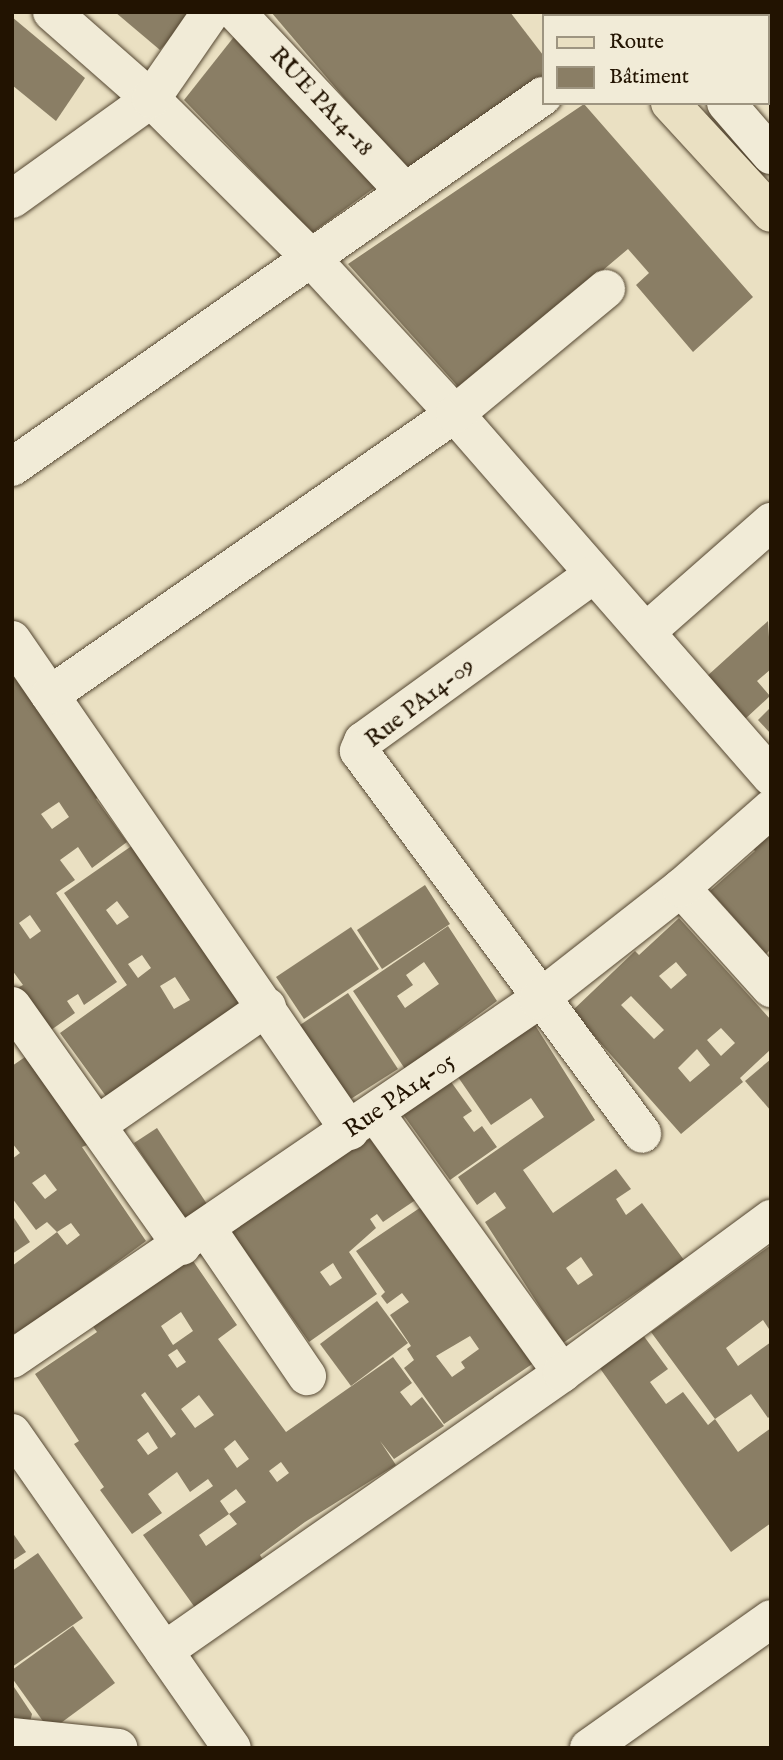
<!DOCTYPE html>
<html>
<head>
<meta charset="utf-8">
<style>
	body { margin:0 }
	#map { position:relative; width:783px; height:1760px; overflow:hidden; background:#eae0c2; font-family:"IM FELL English",serif }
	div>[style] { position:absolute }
	.building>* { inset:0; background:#8a7e65 }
	.roads { filter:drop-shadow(0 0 2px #544631) drop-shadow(0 0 2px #544631) }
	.minor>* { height:38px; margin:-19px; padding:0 19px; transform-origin:19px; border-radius:19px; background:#f1ebd7 }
	.major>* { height:38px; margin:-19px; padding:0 19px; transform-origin:19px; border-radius:19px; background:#eae0c2 }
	span { translate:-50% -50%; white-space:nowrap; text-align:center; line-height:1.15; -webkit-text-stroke:6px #f1ebd7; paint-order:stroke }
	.street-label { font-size:24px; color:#221301 }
	.frame { position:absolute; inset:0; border:14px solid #221301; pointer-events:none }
	.legend { position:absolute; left:542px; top:14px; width:228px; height:91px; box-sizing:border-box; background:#f1ebd7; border:2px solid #9e9581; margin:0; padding:9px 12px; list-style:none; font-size:21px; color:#221301 }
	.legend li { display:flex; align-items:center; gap:14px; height:35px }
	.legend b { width:35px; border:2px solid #9e9581 }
</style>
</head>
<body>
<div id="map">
	<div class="building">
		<i style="clip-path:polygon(115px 12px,195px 12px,160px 50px)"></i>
		<i style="clip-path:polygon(271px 12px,510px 12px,543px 55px,543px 85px,413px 179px)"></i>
		<i style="clip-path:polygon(12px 17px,85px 78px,56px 121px,12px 85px)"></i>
		<i style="clip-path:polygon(237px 33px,381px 183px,312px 233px,184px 100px)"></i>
		<i style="clip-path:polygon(584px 104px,753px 297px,693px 352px,636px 285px,649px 273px,628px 249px,461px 390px,348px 264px)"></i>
		<i style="clip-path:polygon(768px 621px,771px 669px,757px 681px,770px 696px,744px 720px,706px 677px)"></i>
		<i style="clip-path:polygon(evenodd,12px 664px,101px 795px,96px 799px,127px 842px,92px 868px,78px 847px,60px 860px,75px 880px,56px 893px,117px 982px,84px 1005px,78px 994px,67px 1001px,75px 1013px,44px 1035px,13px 990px,23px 985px,12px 970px,12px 664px,59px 802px,69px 817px,52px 829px,41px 814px,59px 802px,12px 664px,30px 915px,41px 931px,30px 939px,19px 923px,30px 915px)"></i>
		<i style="clip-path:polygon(771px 707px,771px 734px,758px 720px)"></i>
		<i style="clip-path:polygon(771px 823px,771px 949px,766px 954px,710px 891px,755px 851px,748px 844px)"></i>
		<i style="clip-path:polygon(evenodd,133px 845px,245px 1006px,108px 1099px,60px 1033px,127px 985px,64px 893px,133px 845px,117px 901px,129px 917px,117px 925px,106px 910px,117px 901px,133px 845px,142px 955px,151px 968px,138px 978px,128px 964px,142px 955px,133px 845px,175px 977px,190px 1000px,174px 1009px,160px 986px,175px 977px)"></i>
		<i style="clip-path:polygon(425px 885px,450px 924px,382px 969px,357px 930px)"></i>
		<i style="clip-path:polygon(evenodd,679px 918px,771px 1020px,771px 1049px,740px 1078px,743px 1082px,681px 1134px,572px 1011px,635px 951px,639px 955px,679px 918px,676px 962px,687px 975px,671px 989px,659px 976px,676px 962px,679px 918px,631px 996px,664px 1030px,654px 1039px,621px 1005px,631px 996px,679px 918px,721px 1028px,735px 1043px,721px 1056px,707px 1040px,721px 1028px,679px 918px,697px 1049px,710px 1065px,690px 1082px,678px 1068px,697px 1049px)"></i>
		<i style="clip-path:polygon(evenodd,448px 926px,497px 1001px,405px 1069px,353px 991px,448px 926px,424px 962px,439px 984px,405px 1008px,397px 996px,413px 985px,406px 975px,424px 962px)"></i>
		<i style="clip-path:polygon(351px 927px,379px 969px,304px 1019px,276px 977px)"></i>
		<i style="clip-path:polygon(348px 993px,398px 1069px,346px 1102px,297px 1027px)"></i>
		<i style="clip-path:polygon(evenodd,535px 1025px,595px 1120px,523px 1170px,553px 1213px,616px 1169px,631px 1189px,616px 1199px,626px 1215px,642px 1203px,684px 1260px,563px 1343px,485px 1222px,506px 1208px,495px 1192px,477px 1205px,458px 1177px,544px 1117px,531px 1098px,491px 1125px,458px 1077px,535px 1025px,581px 1257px,593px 1275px,578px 1285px,566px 1268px,581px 1257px)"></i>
		<i style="clip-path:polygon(evenodd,25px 1057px,87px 1145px,82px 1147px,146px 1241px,17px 1336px,12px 1330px,12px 1266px,57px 1232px,47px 1222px,36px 1230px,12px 1198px,12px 1159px,20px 1153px,12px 1143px,12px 1066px,25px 1057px,45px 1174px,57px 1190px,45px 1199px,32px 1183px,45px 1174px,25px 1057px,71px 1223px,80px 1235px,67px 1245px,57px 1232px,71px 1223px)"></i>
		<i style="clip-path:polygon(771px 1059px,771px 1111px,745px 1081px)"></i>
		<i style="clip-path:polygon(449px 1079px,472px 1111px,463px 1117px,474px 1132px,482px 1126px,497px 1147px,450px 1180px,402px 1113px)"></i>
		<i style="clip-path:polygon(157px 1128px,207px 1204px,185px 1219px,134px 1143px)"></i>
		<i style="clip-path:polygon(evenodd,367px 1129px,417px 1199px,383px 1222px,377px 1214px,370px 1219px,376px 1228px,349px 1252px,377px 1294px,309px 1342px,229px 1228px,367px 1129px,333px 1263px,342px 1278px,330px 1286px,320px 1272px,333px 1263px)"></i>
		<i style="clip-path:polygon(evenodd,430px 1201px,538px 1360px,444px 1424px,404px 1368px,414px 1360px,407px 1349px,411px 1346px,390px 1315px,409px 1302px,402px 1293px,387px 1304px,381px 1296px,385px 1292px,356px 1251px,430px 1201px,470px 1336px,479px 1349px,461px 1362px,465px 1368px,452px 1377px,436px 1356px,470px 1336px)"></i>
		<i style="clip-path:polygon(12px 1215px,30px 1242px,12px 1254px)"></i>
		<i style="clip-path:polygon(771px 1245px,771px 1332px,763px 1320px,726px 1348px,738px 1366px,771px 1342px,771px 1415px,768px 1418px,751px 1394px,715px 1419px,651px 1332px)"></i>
		<i style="clip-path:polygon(evenodd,189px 1255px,237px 1325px,218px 1339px,286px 1432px,393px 1357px,412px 1383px,400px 1392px,411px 1406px,422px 1397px,444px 1426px,394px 1459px,380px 1441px,396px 1465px,305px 1522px,260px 1555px,263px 1560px,196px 1609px,143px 1535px,213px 1486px,208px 1479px,190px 1492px,177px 1472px,148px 1494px,162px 1513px,132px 1534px,100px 1490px,104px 1487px,74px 1444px,79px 1441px,35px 1374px,97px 1332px,91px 1324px,189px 1255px,181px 1312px,193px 1331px,173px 1345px,161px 1326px,181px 1312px,189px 1255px,177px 1349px,186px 1362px,177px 1368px,168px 1355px,177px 1349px,189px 1255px,145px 1392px,176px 1434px,171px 1438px,141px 1395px,145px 1392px,189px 1255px,199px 1395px,214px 1415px,195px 1428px,181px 1409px,199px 1395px,189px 1255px,148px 1432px,158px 1448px,148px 1455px,137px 1440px,148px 1432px,189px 1255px,235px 1440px,249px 1459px,237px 1468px,224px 1449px,235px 1440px,189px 1255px,281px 1462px,289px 1473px,277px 1482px,269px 1471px,281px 1462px,189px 1255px,236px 1489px,246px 1502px,229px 1514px,237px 1524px,206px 1546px,199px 1535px,229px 1514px,220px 1501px,236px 1489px)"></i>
		<i style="clip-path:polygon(377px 1301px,408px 1343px,351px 1386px,320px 1344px)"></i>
		<i style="clip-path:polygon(643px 1335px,668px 1369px,650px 1382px,666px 1404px,683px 1392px,708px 1425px,715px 1419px,738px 1452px,771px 1428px,771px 1523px,731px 1552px,599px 1367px)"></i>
		<i style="clip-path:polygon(12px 1532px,26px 1552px,12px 1561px)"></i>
		<i style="clip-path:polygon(38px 1553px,83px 1618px,12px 1667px,12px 1571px)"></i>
		<i style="clip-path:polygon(73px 1626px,115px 1683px,50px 1731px,12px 1678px,12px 1670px)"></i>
		<i style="clip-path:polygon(12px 1684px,32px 1714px,30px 1722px,12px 1719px)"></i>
	</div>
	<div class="roads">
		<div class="minor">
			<i style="left:52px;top:12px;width:132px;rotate:41.3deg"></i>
			<i style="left:151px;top:99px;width:226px;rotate:44.8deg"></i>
			<i style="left:311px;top:258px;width:212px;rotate:47.3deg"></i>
			<i style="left:455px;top:414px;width:481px;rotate:48.9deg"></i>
			<i style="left:236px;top:12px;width:247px;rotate:46.8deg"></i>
			<i style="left:649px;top:12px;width:5px;rotate:53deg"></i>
			<i style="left:701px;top:12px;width:6px;rotate:39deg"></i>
			<i style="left:767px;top:70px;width:6px;rotate:45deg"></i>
			<i style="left:726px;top:103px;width:69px;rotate:49.1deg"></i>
			<i style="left:12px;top:199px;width:171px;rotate:-35.7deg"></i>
			<i style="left:151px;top:99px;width:106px;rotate:-55.4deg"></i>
			<i style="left:12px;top:467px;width:648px;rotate:-34.94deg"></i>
			<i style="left:594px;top:574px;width:285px;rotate:144.1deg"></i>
			<i style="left:363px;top:741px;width:11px;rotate:112deg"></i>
			<i style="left:359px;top:751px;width:476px;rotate:53.5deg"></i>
			<i style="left:646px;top:632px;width:167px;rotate:-41.3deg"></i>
			<i style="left:12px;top:640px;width:596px;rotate:55.46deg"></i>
			<i style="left:50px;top:695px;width:493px;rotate:-34.8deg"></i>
			<i style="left:455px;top:414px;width:196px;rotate:-39.6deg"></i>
			<i style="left:681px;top:888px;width:135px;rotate:48deg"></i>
			<i style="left:12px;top:1006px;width:294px;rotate:54.7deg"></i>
			<i style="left:376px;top:1114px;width:319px;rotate:54.3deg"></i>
			<i style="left:97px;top:1125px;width:207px;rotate:-34.8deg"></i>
			<i style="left:207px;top:1229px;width:178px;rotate:55.8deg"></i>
			<i style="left:12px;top:1359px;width:637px;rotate:-34.31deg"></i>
			<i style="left:538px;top:1000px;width:182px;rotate:-38.1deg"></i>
			<i style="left:681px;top:888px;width:120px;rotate:-41.3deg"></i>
			<i style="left:12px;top:1433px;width:384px;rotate:55.1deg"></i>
			<i style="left:164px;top:1651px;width:485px;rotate:-34.9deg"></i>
			<i style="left:562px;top:1373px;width:260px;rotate:-36.4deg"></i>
			<i style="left:12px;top:1737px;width:107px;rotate:5.9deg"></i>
			<i style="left:589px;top:1748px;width:223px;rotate:-35.3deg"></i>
		</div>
		<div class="major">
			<i style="left:587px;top:12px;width:6px;rotate:45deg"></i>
			<i style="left:748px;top:12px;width:6px;rotate:45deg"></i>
			<i style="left:670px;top:103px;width:149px;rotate:47.4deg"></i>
		</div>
	</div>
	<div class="street-label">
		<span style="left:321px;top:102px;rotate:47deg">RUE PA14-18</span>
		<span style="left:420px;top:703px;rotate:-38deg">Rue PA14-09</span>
		<span style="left:400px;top:1096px;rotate:-35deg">Rue PA14-05</span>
	</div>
	<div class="frame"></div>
	<ul class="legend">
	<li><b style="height:9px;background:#eae0c2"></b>Route</li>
	<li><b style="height:19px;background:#8a7e65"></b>Bâtiment</li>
	</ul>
</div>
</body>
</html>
